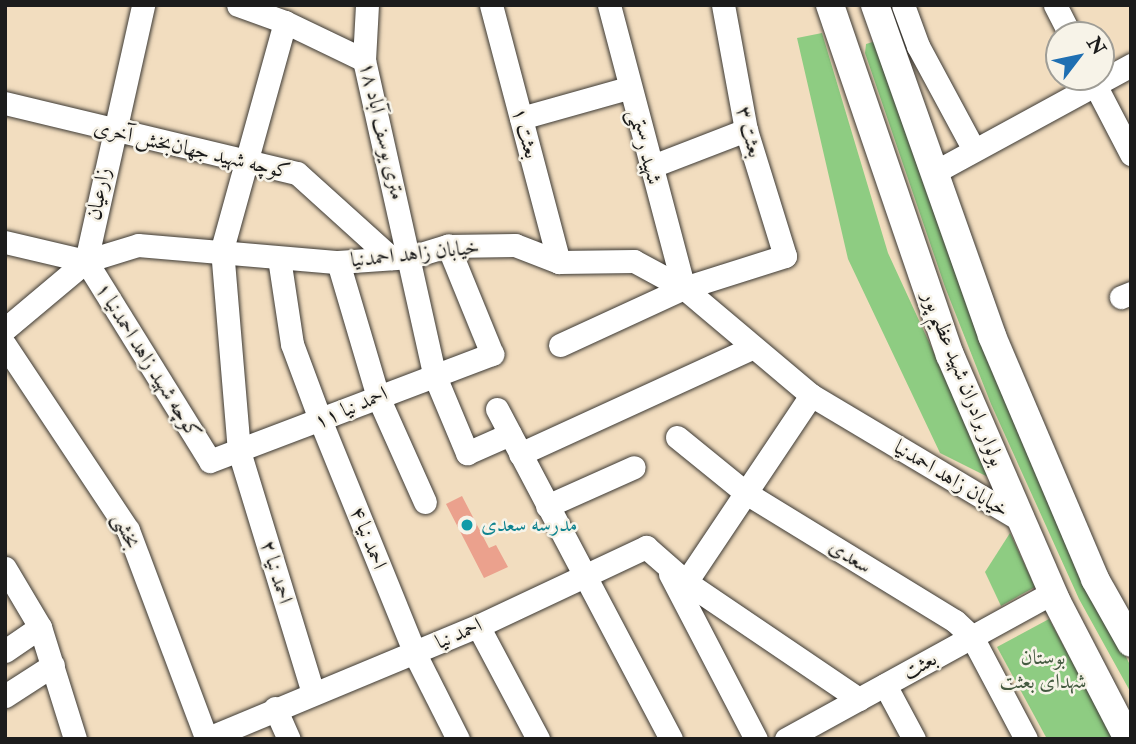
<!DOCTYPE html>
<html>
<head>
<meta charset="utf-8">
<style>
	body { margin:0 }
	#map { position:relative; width:1136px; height:744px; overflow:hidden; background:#f2ddbf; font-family:"IM FELL Double Pica",Amiri,serif }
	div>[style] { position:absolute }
	.green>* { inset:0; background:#8ecc82 }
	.building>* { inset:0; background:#eba18d }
	.roads { filter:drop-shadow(0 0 2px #3c3934) drop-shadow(0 0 2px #3c3934) }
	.minor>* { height:23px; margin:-11.5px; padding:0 11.5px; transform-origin:11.5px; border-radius:11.5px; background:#fff }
	.major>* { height:28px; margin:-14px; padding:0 14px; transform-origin:14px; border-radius:14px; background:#fff }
	.dots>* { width:19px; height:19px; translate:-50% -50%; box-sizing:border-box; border:4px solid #f7f3e8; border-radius:50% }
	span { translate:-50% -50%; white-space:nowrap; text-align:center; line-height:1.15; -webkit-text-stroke:5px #f7f3e8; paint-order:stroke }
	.street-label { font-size:21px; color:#1c1c1c }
	.culture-label { font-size:21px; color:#0d838f }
	.left { translate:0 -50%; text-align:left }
	.park-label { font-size:21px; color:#445a40 }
	.frame { position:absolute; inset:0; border:7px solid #1c1c1c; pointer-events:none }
	.north { position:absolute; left:1045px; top:21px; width:70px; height:70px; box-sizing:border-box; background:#f7f3e8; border:2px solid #9f9d96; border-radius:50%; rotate:58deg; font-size:19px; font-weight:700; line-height:28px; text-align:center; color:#1c1c1c }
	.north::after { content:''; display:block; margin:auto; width:24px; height:32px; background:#1f6fb2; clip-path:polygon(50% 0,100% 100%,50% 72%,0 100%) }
</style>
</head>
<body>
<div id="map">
	<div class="green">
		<i style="clip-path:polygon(822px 33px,888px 253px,992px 479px,940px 453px,848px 259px,797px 38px)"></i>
		<i style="clip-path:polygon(876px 41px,1071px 545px,1131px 667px,1131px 693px,1079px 599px,991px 404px,945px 287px,865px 53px,866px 44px)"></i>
		<i style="clip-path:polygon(1010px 533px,1035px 587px,1001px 606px,985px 572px)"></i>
		<i style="clip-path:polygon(1049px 619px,1114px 739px,1047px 739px,997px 647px)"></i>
	</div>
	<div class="building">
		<i style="clip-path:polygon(462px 496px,489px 548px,496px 545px,508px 567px,484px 578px,446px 504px)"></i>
	</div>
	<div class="roads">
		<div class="minor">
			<i style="left:238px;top:5px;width:50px;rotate:19.9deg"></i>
			<i style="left:285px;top:22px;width:88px;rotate:25.7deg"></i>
			<i style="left:367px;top:5px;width:55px;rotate:93.1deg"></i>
			<i style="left:364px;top:60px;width:322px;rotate:77.4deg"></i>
			<i style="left:434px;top:374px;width:86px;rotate:67.3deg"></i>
			<i style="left:467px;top:453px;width:47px;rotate:-23.8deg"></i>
			<i style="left:491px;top:5px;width:266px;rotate:75.2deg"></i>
			<i style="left:609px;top:5px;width:293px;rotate:75.2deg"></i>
			<i style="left:903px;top:5px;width:44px;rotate:69.9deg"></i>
			<i style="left:918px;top:46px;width:118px;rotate:61.7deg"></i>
			<i style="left:1055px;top:5px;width:34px;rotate:63deg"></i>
			<i style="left:285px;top:22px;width:236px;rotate:105.5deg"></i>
			<i style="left:222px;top:249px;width:203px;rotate:85.2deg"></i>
			<i style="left:239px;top:451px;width:253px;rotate:73deg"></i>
			<i style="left:1091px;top:77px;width:87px;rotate:62.5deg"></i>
			<i style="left:5px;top:103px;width:300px;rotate:13.5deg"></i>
			<i style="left:297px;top:173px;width:127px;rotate:42.1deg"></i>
			<i style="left:521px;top:118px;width:111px;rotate:-15.7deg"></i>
			<i style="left:650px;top:167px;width:103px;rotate:-21.1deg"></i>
			<i style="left:933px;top:173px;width:226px;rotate:-28.6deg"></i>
			<i style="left:5px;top:242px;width:83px;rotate:13.2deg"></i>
			<i style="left:279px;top:258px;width:87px;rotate:81.4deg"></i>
			<i style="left:292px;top:344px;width:83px;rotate:69.6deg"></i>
			<i style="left:321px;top:422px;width:250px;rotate:67.9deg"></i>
			<i style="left:415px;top:654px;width:95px;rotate:63.2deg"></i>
			<i style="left:86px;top:261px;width:235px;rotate:58.2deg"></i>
			<i style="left:210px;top:461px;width:302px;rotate:-20.8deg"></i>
			<i style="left:492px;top:354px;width:117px;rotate:-112.2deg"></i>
			<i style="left:86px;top:261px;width:262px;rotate:-77.4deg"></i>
			<i style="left:338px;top:262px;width:141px;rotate:73.5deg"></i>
			<i style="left:378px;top:397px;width:115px;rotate:65.9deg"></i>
			<i style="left:1121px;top:297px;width:11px;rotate:-22deg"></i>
			<i style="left:5px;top:329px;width:106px;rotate:-40deg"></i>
			<i style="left:86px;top:261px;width:54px;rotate:-17.1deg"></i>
			<i style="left:138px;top:245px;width:201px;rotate:4.9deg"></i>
			<i style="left:338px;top:262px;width:73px;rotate:-3.9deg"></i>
			<i style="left:411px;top:257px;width:39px;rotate:-17deg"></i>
			<i style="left:448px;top:246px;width:67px;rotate:-0.9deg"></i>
			<i style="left:515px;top:245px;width:47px;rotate:21.1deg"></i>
			<i style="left:559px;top:262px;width:75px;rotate:-0.8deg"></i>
			<i style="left:634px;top:261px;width:57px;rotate:28.4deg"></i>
			<i style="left:684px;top:288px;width:166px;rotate:40.1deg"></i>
			<i style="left:811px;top:395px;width:246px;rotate:30.8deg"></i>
			<i style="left:5px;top:345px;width:222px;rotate:56.4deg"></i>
			<i style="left:128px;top:530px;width:222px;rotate:69.4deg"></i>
			<i style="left:560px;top:345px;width:136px;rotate:-24.7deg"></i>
			<i style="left:684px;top:288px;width:106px;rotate:-17.6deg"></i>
			<i style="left:785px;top:256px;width:132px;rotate:-107.2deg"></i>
			<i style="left:746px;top:130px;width:127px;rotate:-100.4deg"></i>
			<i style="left:497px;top:409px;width:373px;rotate:62.2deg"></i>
			<i style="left:677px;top:437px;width:89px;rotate:39.1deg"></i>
			<i style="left:746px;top:493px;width:245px;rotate:31.5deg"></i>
			<i style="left:955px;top:621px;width:23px;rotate:43deg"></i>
			<i style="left:972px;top:637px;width:115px;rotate:62.1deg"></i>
			<i style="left:520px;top:454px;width:254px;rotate:-24.6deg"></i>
			<i style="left:547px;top:506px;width:95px;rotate:-24.1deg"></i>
			<i style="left:5px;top:568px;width:69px;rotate:59.3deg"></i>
			<i style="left:40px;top:627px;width:117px;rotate:72.6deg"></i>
			<i style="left:670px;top:574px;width:186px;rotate:62.5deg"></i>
			<i style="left:686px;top:582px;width:225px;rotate:-56.2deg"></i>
			<i style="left:478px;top:626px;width:128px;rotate:62deg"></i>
			<i style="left:5px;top:651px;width:42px;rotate:-34.4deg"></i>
			<i style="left:885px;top:685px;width:61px;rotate:61.8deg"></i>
			<i style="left:5px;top:696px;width:57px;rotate:-32.9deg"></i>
			<i style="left:275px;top:708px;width:34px;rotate:66deg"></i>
			<i style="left:206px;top:739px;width:295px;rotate:-22.6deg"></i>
			<i style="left:478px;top:626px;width:186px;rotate:-25.2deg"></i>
			<i style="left:646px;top:547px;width:53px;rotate:41.2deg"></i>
			<i style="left:686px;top:582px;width:209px;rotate:34.1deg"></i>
			<i style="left:786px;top:739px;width:305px;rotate:-28.8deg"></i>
		</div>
		<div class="major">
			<i style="left:830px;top:5px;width:370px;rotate:71.1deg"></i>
			<i style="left:950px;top:355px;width:267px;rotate:66.6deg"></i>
			<i style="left:1056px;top:600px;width:157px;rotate:62.6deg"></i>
			<i style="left:875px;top:5px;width:351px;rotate:70.5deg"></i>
			<i style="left:992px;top:336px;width:264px;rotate:67deg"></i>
			<i style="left:1095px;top:579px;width:73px;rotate:60.6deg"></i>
		</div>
	</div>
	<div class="dots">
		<i style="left:467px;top:525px;background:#0f9aa8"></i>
	</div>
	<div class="street-label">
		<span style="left:382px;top:131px;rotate:77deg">۱۸ متری یوسف آباد</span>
		<span style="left:749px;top:132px;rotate:76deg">بعثت ۳</span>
		<span style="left:525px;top:133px;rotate:75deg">بعثت ۱</span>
		<span style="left:644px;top:147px;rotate:74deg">شهید رستمی</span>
		<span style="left:192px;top:150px;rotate:13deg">کوچه شهید جهان‌بخش آخری</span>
		<span style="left:99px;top:194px;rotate:-79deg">زارعیان</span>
		<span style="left:415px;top:254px;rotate:-6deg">خیابان زاهد احمدنیا</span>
		<span style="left:148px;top:361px;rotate:58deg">کوچه شهید زاهد احمدنیا ۱</span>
		<span style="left:963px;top:379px;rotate:68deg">بولوار برادران شهید عظیم‌ پور</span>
		<span style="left:351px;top:408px;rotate:-23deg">احمد نیا ۱۱</span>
		<span style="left:951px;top:479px;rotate:31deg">خیابان زاهد احمدنیا</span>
		<span style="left:126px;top:531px;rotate:65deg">بخشی</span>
		<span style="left:368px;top:538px;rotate:68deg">احمد نیا ۴</span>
		<span style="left:850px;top:557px;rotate:32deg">سعدی</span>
		<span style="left:276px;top:572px;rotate:73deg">احمد نیا ۲</span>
		<span style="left:459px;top:634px;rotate:-24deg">احمد نیا</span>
		<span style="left:920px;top:666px;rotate:-29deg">بعثت</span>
	</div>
	<div class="culture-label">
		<span class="left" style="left:481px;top:525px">مدرسه سعدی</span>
	</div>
	<div class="park-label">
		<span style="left:1043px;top:670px">بوستان<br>شهدای بعثت</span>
	</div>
	<div class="frame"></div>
	<div class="north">N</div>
</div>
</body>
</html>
